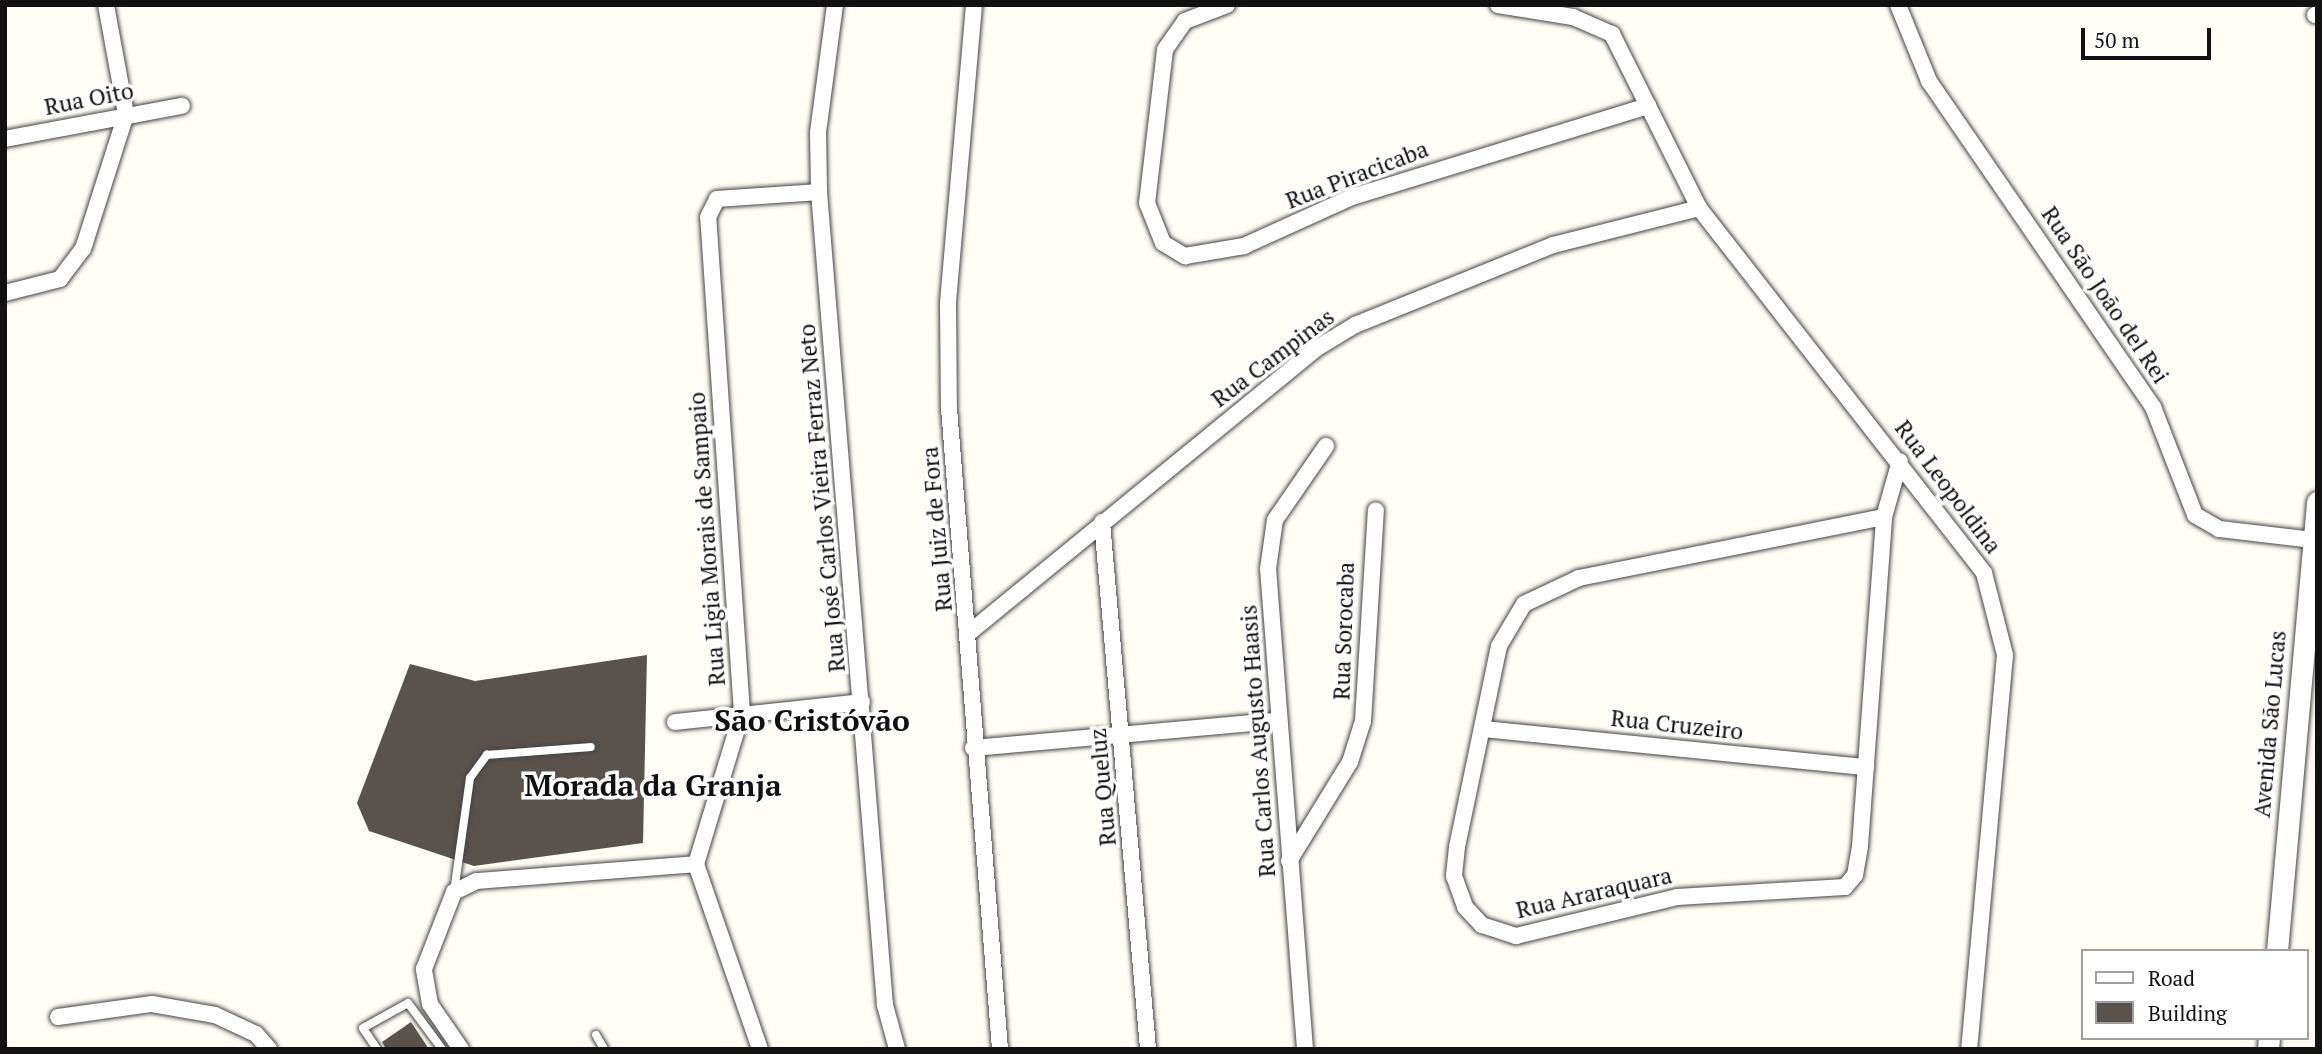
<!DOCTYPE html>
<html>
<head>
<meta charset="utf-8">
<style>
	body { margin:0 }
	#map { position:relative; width:2322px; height:1054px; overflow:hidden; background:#fffdf5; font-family:"PT Serif",serif }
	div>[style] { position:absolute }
	.building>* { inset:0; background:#5a524d }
	.roads { filter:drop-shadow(0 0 2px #444) drop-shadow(0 0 2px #444) }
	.service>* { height:8px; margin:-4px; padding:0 4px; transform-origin:4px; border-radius:4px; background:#fff }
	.minor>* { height:16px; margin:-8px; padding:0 8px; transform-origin:8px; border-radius:8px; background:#fff }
	.tertiary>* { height:21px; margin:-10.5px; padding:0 10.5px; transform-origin:10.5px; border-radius:10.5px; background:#fff }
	span { translate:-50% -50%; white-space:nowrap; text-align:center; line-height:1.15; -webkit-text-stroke:7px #fff; paint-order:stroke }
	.street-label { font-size:23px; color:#111 }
	.district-label { font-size:30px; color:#111; font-weight:700 }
	.frame { position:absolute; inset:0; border:7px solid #111; pointer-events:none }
	.legend { position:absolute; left:2081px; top:949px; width:228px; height:91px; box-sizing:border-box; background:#fff; border:2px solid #a0a0a0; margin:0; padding:9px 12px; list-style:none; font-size:21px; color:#111 }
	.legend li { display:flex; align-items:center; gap:14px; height:35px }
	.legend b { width:35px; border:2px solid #a0a0a0 }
	.scale { position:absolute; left:2081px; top:28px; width:130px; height:32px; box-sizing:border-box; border:4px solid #111; border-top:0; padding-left:9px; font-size:21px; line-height:24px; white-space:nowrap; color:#111; -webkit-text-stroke:5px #fff; paint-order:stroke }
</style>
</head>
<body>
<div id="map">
	<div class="building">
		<i style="clip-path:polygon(647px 655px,643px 843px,474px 866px,369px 831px,357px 803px,410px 664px,475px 681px)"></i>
		<i style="clip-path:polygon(411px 1022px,429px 1049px,386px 1049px,382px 1042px)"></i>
	</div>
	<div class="roads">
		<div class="service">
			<i style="left:454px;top:892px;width:115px;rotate:-82deg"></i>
			<i style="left:470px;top:778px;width:29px;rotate:-54deg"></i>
			<i style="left:487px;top:755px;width:104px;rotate:-4.4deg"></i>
			<i style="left:596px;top:1035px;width:16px;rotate:60deg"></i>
			<i style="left:377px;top:1049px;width:25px;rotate:-124deg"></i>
			<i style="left:363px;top:1028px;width:51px;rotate:-29.1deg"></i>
			<i style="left:408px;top:1003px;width:57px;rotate:53.5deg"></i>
		</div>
		<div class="minor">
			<i style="left:835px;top:5px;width:128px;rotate:97.6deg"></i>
			<i style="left:818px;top:132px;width:60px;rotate:89deg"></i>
			<i style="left:819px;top:192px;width:816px;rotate:85.36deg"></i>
			<i style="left:885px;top:1005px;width:46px;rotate:74.7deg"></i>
			<i style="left:974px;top:5px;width:299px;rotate:95deg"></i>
			<i style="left:948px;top:303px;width:105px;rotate:89.5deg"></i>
			<i style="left:949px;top:408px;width:643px;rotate:85.45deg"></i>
			<i style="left:1227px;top:5px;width:45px;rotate:159.1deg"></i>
			<i style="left:1185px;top:21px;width:35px;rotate:125deg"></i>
			<i style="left:1165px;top:50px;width:154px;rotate:96.7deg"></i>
			<i style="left:1147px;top:203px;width:43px;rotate:68.2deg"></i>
			<i style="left:1163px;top:243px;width:26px;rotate:31deg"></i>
			<i style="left:1185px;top:256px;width:60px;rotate:-9.6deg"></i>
			<i style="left:1244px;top:246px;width:119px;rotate:-24.4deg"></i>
			<i style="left:1352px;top:197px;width:310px;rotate:-17.1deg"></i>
			<i style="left:1498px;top:5px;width:76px;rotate:9.1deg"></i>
			<i style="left:1573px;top:17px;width:43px;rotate:23.6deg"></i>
			<i style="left:1612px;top:34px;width:195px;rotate:63.4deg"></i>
			<i style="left:1699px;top:208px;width:463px;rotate:52deg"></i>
			<i style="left:1984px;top:573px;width:85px;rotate:75.6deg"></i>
			<i style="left:2005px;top:655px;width:396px;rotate:95.2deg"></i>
			<i style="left:1898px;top:5px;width:82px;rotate:67.8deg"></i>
			<i style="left:1929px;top:81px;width:396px;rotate:55.5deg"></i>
			<i style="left:2153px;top:407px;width:116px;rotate:68.7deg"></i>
			<i style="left:2195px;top:515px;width:28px;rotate:30deg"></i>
			<i style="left:2219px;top:529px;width:95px;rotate:6.7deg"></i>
			<i style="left:2315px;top:15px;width:2px;rotate:-27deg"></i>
			<i style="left:5px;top:139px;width:180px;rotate:-10.6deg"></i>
			<i style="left:5px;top:293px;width:57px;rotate:-14.3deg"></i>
			<i style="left:60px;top:279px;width:38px;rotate:-53deg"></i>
			<i style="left:83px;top:249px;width:142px;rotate:-72.3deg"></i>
			<i style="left:126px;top:114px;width:111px;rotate:-100.4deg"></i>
			<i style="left:1884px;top:517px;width:311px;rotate:168.7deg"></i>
			<i style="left:1579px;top:578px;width:61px;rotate:154.7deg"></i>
			<i style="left:1524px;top:604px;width:49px;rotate:120.8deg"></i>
			<i style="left:1499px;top:646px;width:205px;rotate:101.8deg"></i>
			<i style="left:1457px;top:847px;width:29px;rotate:96deg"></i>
			<i style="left:1454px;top:876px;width:33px;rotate:70deg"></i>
			<i style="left:1465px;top:907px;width:25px;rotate:47deg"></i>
			<i style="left:1482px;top:925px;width:36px;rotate:18deg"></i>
			<i style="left:1516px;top:936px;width:166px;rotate:-13.6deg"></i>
			<i style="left:1677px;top:897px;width:168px;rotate:-3.4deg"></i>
			<i style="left:1845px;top:887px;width:16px;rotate:-50deg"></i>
			<i style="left:1855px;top:875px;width:29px;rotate:-80deg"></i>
			<i style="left:1860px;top:846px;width:330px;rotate:-85.8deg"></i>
			<i style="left:1884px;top:517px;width:58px;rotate:-74.1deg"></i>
			<i style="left:1102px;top:522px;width:529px;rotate:85.01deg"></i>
			<i style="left:970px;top:632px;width:445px;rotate:-39.3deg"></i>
			<i style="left:1314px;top:350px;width:48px;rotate:-31.4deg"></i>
			<i style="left:1355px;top:325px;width:214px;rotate:-22deg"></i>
			<i style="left:1553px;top:245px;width:151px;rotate:-14.2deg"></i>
			<i style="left:675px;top:722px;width:188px;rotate:-6.1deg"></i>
			<i style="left:1484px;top:729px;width:384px;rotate:5.7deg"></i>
			<i style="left:973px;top:748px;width:306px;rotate:-5.1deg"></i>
			<i style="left:1289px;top:861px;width:116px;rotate:-58.4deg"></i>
			<i style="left:1350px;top:762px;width:43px;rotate:-72.4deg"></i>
			<i style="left:1363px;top:721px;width:211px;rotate:-86.5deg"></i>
			<i style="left:58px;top:1017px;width:95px;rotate:-7.9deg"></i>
			<i style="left:152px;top:1004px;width:64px;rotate:9.9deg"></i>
			<i style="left:215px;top:1015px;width:45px;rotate:24.9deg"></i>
			<i style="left:256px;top:1034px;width:20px;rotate:49deg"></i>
			<i style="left:461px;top:1049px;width:55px;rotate:-124.6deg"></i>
			<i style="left:430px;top:1004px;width:36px;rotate:-100deg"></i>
			<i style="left:424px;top:969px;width:83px;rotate:-68.7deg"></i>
			<i style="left:454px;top:892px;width:25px;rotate:-26deg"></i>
			<i style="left:477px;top:881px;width:220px;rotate:-4.4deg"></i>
			<i style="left:760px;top:1049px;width:196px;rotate:-109.1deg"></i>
			<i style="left:696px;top:864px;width:158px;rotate:-73.1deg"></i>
			<i style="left:742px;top:713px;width:497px;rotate:-93.9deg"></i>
			<i style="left:708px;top:217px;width:20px;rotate:-63deg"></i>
			<i style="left:717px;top:199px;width:102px;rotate:-3.9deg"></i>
			<i style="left:1305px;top:1049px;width:481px;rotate:-94.4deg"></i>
			<i style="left:1268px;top:569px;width:49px;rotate:-81.9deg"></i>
			<i style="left:1275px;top:520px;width:90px;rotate:-55.4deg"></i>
		</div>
		<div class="tertiary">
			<i style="left:2277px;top:951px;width:451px;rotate:-84.9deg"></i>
			<i style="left:2268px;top:1049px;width:11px;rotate:-85deg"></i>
		</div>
	</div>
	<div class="street-label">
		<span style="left:89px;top:99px;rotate:-11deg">Rua Oito</span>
		<span style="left:1357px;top:175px;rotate:-21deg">Rua Piracicaba</span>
		<span style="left:2105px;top:295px;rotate:56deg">Rua São João del Rei</span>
		<span style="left:1273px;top:358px;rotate:-37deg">Rua Campinas</span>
		<span style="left:1948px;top:487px;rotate:53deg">Rua Leopoldina</span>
		<span style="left:822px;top:498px;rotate:-95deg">Rua José Carlos Vieira Ferraz Neto</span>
		<span style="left:937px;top:529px;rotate:-95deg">Rua Juiz de Fora</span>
		<span style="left:707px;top:539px;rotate:-94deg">Rua Ligia Morais de Sampaio</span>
		<span style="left:1344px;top:631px;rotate:-88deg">Rua Sorocaba</span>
		<span style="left:2270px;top:724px;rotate:-85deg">Avenida São Lucas</span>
		<span style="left:1677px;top:725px;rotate:6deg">Rua Cruzeiro</span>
		<span style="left:1258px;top:741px;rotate:-94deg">Rua Carlos Augusto Haasis</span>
		<span style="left:1103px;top:787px;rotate:-95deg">Rua Queluz</span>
		<span style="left:1594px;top:893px;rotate:-13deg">Rua Araraquara</span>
	</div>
	<div class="district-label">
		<span style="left:812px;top:720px">São Cristóvão</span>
		<span style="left:653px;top:785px">Morada da Granja</span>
	</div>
	<div class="frame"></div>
	<ul class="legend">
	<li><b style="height:9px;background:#fff"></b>Road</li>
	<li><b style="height:19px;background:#5a524d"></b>Building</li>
	</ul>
	<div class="scale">50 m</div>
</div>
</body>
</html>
